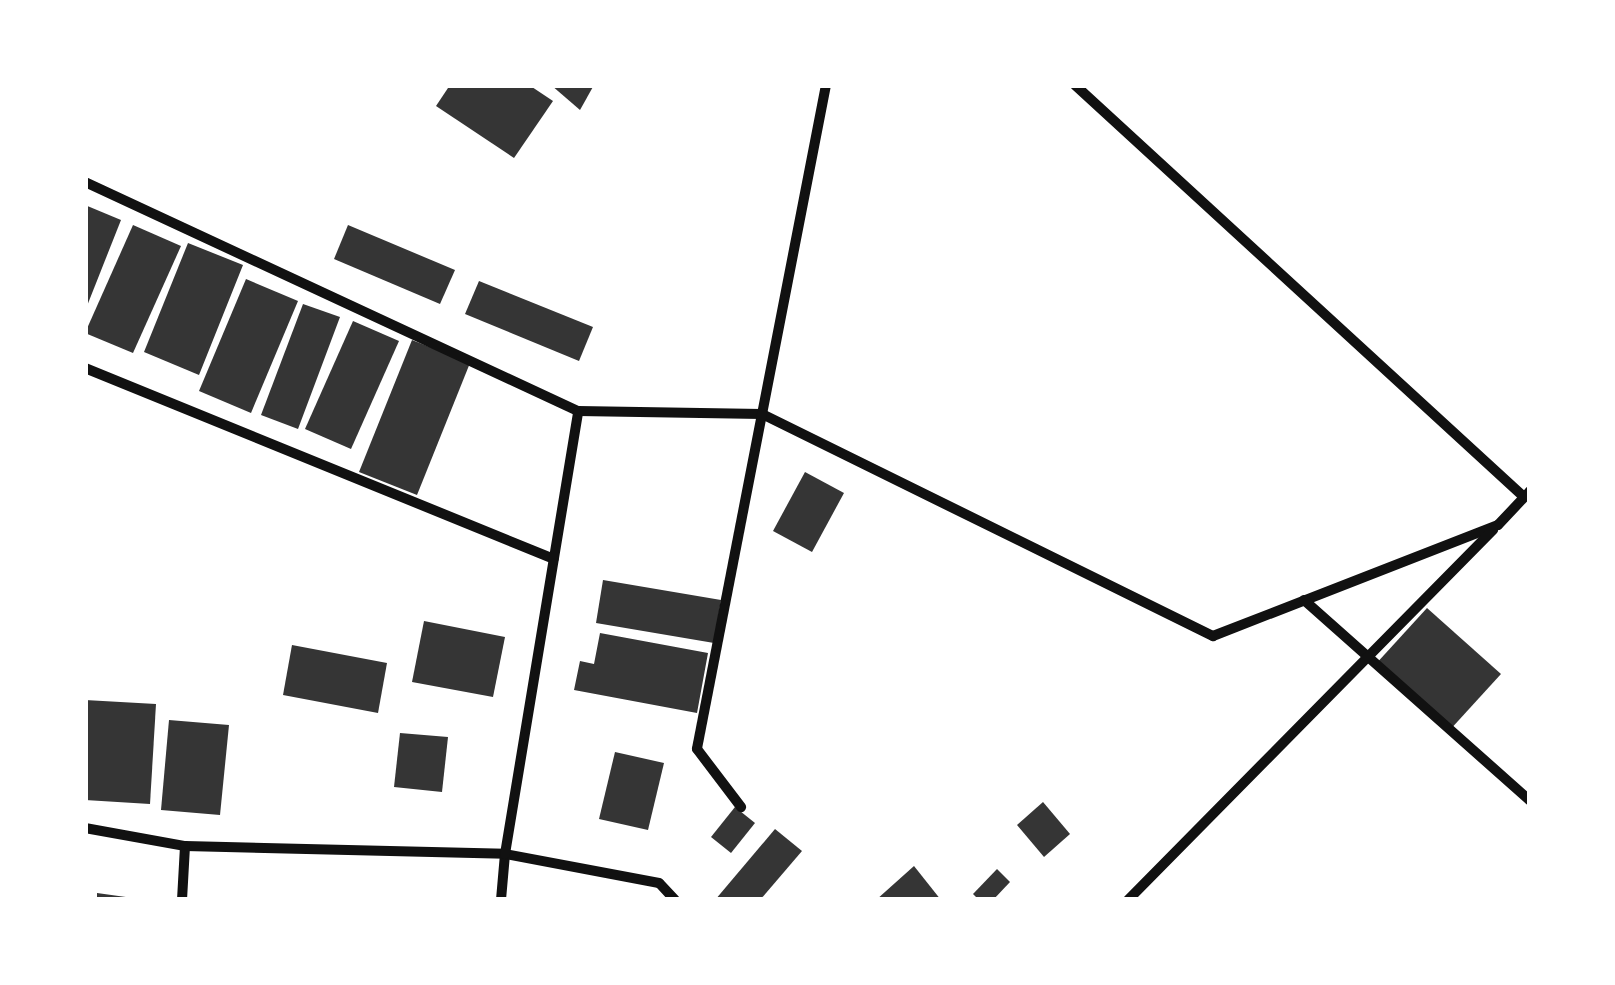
<!DOCTYPE html>
<html>
<head>
<meta charset="utf-8">
<style>
	body { margin:0 }
	#map { position:relative; width:1615px; height:985px; overflow:hidden; background:#fff; font-family:"Source Sans 3",sans-serif }
	div>[style] { position:absolute }
	.building>* { inset:0; background:#353535 }
	.minor>* { height:10px; margin:-5px; padding:0 5px; transform-origin:5px; border-radius:5px; background:#111 }
	span { translate:-50% -50%; white-space:nowrap; text-align:center; line-height:1.15; -webkit-text-stroke:8px #fff; paint-order:stroke }
	.frame { position:absolute; inset:0; border:88px solid #fff; pointer-events:none }
</style>
</head>
<body>
<div id="map">
	<div class="building">
		<i style="clip-path:polygon(450px 85px,529px 85px,553px 101px,514px 158px,436px 106px)"></i>
		<i style="clip-path:polygon(551px 85px,594px 85px,580px 110px)"></i>
		<i style="clip-path:polygon(85px 205px,121px 220px,85px 311px)"></i>
		<i style="clip-path:polygon(133px 225px,181px 246px,133px 353px,85px 333px)"></i>
		<i style="clip-path:polygon(348px 225px,455px 270px,440px 304px,334px 259px)"></i>
		<i style="clip-path:polygon(188px 243px,243px 265px,199px 375px,144px 352px)"></i>
		<i style="clip-path:polygon(246px 279px,298px 301px,251px 413px,199px 391px)"></i>
		<i style="clip-path:polygon(479px 281px,593px 327px,579px 361px,465px 314px)"></i>
		<i style="clip-path:polygon(303px 304px,340px 317px,298px 429px,261px 415px)"></i>
		<i style="clip-path:polygon(353px 321px,399px 341px,351px 449px,305px 429px)"></i>
		<i style="clip-path:polygon(412px 340px,470px 363px,417px 495px,359px 472px)"></i>
		<i style="clip-path:polygon(805px 472px,844px 493px,812px 552px,773px 531px)"></i>
		<i style="clip-path:polygon(603px 580px,721px 600px,714px 643px,596px 623px)"></i>
		<i style="clip-path:polygon(1427px 608px,1501px 674px,1448px 732px,1374px 666px)"></i>
		<i style="clip-path:polygon(424px 621px,505px 637px,493px 697px,412px 682px)"></i>
		<i style="clip-path:polygon(600px 633px,708px 653px,697px 713px,574px 690px,580px 661px,594px 664px)"></i>
		<i style="clip-path:polygon(292px 645px,387px 663px,378px 713px,283px 695px)"></i>
		<i style="clip-path:polygon(85px 700px,156px 704px,150px 804px,85px 800px)"></i>
		<i style="clip-path:polygon(169px 720px,229px 725px,220px 815px,161px 810px)"></i>
		<i style="clip-path:polygon(400px 733px,448px 737px,442px 792px,394px 787px)"></i>
		<i style="clip-path:polygon(615px 752px,664px 763px,648px 830px,599px 819px)"></i>
		<i style="clip-path:polygon(1043px 802px,1070px 834px,1044px 857px,1017px 825px)"></i>
		<i style="clip-path:polygon(735px 807px,755px 823px,731px 853px,711px 837px)"></i>
		<i style="clip-path:polygon(775px 829px,802px 851px,760px 900px,715px 900px)"></i>
		<i style="clip-path:polygon(914px 866px,941px 900px,876px 900px)"></i>
		<i style="clip-path:polygon(997px 869px,1010px 882px,993px 900px,979px 900px,973px 894px)"></i>
		<i style="clip-path:polygon(97px 893px,133px 898px,133px 900px,97px 900px)"></i>
	</div>
	<div class="minor">
		<i style="left:826px;top:85px;width:335px;rotate:101deg"></i>
		<i style="left:762px;top:414px;width:503px;rotate:26.21deg"></i>
		<i style="left:1213px;top:636px;width:306px;rotate:-21.3deg"></i>
		<i style="left:1498px;top:525px;width:47px;rotate:-46.7deg"></i>
		<i style="left:1075px;top:85px;width:609px;rotate:42.54deg"></i>
		<i style="left:85px;top:182px;width:544px;rotate:24.92deg"></i>
		<i style="left:85px;top:368px;width:506px;rotate:22.16deg"></i>
		<i style="left:1304px;top:600px;width:302px;rotate:41.6deg"></i>
		<i style="left:85px;top:828px;width:102px;rotate:10.2deg"></i>
		<i style="left:185px;top:846px;width:320px;rotate:1.4deg"></i>
		<i style="left:505px;top:854px;width:46px;rotate:95deg"></i>
		<i style="left:182px;top:900px;width:54px;rotate:-86.8deg"></i>
		<i style="left:675px;top:900px;width:23px;rotate:-133deg"></i>
		<i style="left:659px;top:883px;width:157px;rotate:-169.3deg"></i>
		<i style="left:505px;top:854px;width:449px;rotate:-80.6deg"></i>
		<i style="left:578px;top:411px;width:184px;rotate:0.9deg"></i>
		<i style="left:762px;top:414px;width:341px;rotate:101deg"></i>
		<i style="left:697px;top:749px;width:73px;rotate:52.8deg"></i>
		<i style="left:1128px;top:900px;width:520px;rotate:-45.39deg"></i>
	</div>
	<div class="frame"></div>
</div>
</body>
</html>
